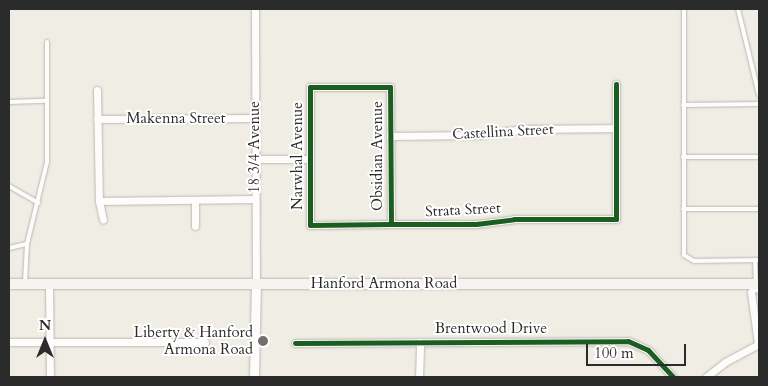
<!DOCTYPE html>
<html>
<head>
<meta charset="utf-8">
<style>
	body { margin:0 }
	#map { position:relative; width:768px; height:386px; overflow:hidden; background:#f0ede4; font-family:Cardo,serif }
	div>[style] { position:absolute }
	.roads { filter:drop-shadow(0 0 1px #b9b8b2) drop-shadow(0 0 1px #b9b8b2) }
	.service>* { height:4px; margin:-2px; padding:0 2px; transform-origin:2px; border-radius:2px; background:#fdfcfb }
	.minor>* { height:7px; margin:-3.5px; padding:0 3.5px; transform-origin:3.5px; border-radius:3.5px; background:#fdfcfb }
	.tertiary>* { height:9px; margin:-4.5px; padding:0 4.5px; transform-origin:4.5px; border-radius:4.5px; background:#fdfcfb }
	.secondary>* { height:10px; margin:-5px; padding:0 5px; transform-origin:5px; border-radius:5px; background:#f7f4f0 }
	.cycleway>* { height:5px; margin:-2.5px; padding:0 2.5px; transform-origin:2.5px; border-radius:2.5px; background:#1b5e20 }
	.dots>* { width:14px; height:14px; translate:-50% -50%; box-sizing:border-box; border:2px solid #fff; border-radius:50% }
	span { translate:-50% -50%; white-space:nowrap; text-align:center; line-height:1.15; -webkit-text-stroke:4px #fff; paint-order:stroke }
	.street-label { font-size:15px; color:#2b2b2b }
	.poi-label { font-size:15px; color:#2b2b2b }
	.right { translate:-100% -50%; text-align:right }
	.frame { position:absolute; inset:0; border:10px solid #2b2b2b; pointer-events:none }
	.north { position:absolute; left:20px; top:316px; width:50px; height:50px; -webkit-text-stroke:4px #fff; paint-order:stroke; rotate:0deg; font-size:14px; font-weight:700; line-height:20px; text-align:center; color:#2b2b2b }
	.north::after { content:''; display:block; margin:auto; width:18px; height:22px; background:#2b2b2b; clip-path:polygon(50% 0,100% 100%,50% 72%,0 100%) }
	.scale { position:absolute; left:586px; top:344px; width:100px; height:22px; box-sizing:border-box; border:2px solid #2b2b2b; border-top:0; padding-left:6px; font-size:15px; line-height:18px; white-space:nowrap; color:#2b2b2b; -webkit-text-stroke:4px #fff; paint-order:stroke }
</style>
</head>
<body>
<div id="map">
	<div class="roads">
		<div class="service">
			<i style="left:684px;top:9px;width:246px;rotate:90deg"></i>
			<i style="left:684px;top:255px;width:12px;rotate:31deg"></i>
			<i style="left:694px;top:261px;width:65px;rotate:-0.9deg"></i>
			<i style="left:738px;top:9px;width:89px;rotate:76.3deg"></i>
			<i style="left:9px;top:102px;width:36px;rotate:-2deg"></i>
			<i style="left:683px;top:105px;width:76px;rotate:-0.8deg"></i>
			<i style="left:683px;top:157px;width:76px"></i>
			<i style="left:9px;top:186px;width:34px;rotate:30deg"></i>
			<i style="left:683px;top:209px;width:76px"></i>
			<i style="left:9px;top:248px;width:18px;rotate:-13deg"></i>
			<i style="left:755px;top:260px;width:24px;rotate:88deg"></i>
			<i style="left:25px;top:282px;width:38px;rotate:-87deg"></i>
			<i style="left:27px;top:244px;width:84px;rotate:-76.3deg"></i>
			<i style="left:47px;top:162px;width:120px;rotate:-90deg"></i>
		</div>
		<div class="minor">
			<i style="left:255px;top:9px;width:276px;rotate:89.8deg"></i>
			<i style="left:97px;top:90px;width:111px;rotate:89deg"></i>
			<i style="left:99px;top:201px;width:19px;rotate:78deg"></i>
			<i style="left:97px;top:119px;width:158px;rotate:-0.4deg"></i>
			<i style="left:390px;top:136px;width:88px;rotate:-0.7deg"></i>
			<i style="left:478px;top:135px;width:46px;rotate:-7.4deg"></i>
			<i style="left:524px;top:129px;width:92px;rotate:-0.6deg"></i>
			<i style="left:255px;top:159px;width:55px"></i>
			<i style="left:195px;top:200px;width:26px;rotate:90deg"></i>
			<i style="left:99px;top:201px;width:156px;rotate:-0.7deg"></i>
			<i style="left:391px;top:224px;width:137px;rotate:-90.4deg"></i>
			<i style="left:390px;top:87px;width:80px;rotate:180deg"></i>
			<i style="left:310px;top:87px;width:138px;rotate:90deg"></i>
			<i style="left:310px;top:225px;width:81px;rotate:-0.7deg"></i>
			<i style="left:391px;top:224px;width:85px"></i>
			<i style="left:476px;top:224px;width:38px;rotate:-7deg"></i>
			<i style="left:514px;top:219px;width:102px"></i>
			<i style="left:616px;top:219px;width:135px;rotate:-90deg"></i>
			<i style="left:49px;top:284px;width:93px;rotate:89.4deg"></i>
			<i style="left:9px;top:342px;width:196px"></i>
			<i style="left:295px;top:343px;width:333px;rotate:-0.3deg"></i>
			<i style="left:628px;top:341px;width:22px;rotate:24deg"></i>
			<i style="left:648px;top:350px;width:37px;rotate:47deg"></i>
			<i style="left:758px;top:344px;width:52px;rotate:-97.7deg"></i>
			<i style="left:751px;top:292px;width:9px;rotate:-58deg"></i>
			<i style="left:756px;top:284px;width:7px;rotate:63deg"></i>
			<i style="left:419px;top:377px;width:35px;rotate:-88deg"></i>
			<i style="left:706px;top:377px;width:24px;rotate:-38deg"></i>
			<i style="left:725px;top:362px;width:38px;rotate:-28deg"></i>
		</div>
		<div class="tertiary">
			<i style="left:254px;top:377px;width:92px;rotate:-88.8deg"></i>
		</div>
		<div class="secondary">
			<i style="left:9px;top:284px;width:750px"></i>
		</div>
	</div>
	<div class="cycleway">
		<i style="left:391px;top:224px;width:137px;rotate:-90.4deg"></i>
		<i style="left:390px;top:87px;width:80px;rotate:180deg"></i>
		<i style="left:310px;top:87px;width:138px;rotate:90deg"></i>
		<i style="left:310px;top:225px;width:81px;rotate:-0.7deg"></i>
		<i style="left:391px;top:224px;width:85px"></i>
		<i style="left:476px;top:224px;width:38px;rotate:-7deg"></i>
		<i style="left:514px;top:219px;width:102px"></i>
		<i style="left:616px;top:219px;width:135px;rotate:-90deg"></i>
		<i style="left:295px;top:343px;width:333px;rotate:-0.3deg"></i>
		<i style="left:628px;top:341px;width:22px;rotate:24deg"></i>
		<i style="left:648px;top:350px;width:37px;rotate:47deg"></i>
	</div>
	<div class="dots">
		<i style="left:263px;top:341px;background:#706f6c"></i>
	</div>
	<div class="street-label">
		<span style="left:176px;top:119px">Makenna Street</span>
		<span style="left:503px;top:132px;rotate:-3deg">Castellina Street</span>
		<span style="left:255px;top:147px;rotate:-90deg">18 3/4 Avenue</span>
		<span style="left:298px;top:156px;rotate:-90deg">Narwhal Avenue</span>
		<span style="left:378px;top:156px;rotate:-90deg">Obsidian Avenue</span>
		<span style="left:463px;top:210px;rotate:-3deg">Strata Street</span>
		<span style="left:384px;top:284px">Hanford Armona Road</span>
		<span style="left:491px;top:329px">Brentwood Drive</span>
	</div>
	<div class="poi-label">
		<span class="right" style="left:253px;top:341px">Liberty &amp; Hanford<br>Armona Road</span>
	</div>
	<div class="frame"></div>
	<div class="north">N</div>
	<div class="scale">100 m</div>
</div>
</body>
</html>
